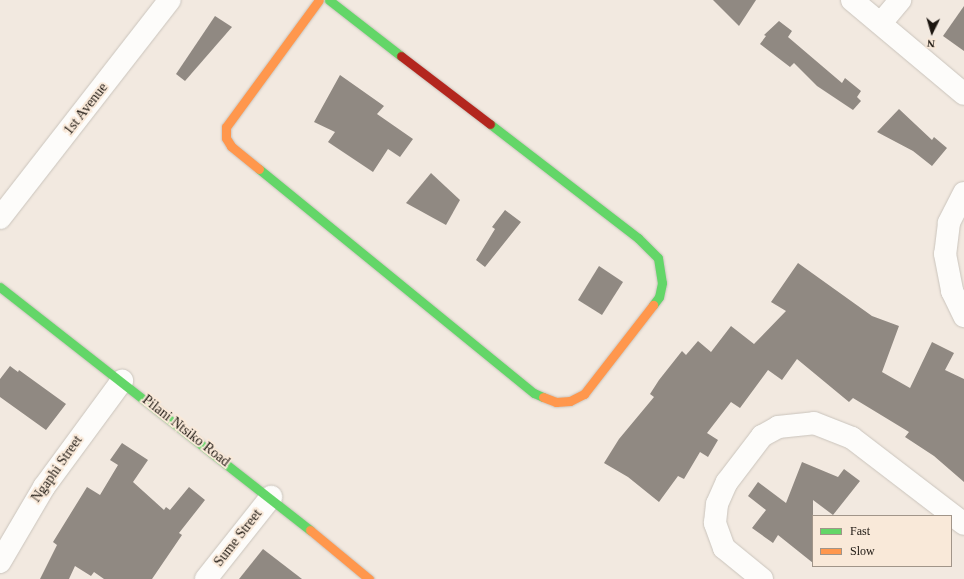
<!DOCTYPE html>
<html>
<head>
<meta charset="utf-8">
<style>
	body { margin:0 }
	#map { position:relative; width:964px; height:579px; overflow:hidden; background:#f2e9e0; font-family:Georgia,serif }
	div>[style] { position:absolute }
	.building>* { inset:0; background:#908982 }
	.roads { filter:drop-shadow(0 0 1px #cac4bc) drop-shadow(0 0 1px #cac4bc) }
	.street>* { height:22px; margin:-11px; padding:0 11px; transform-origin:11px; border-radius:11px; background:#fdfcfa }
	.fast>* { height:9px; margin:-4.5px; padding:0 4.5px; transform-origin:4.5px; border-radius:4.5px; background:#63d668 }
	.slow>* { height:9px; margin:-4.5px; padding:0 4.5px; transform-origin:4.5px; border-radius:4.5px; background:#ff974d }
	.jam>* { height:9px; margin:-4.5px; padding:0 4.5px; transform-origin:4.5px; border-radius:4.5px; background:#b3261e }
	span { translate:-50% -50%; white-space:nowrap; text-align:center; line-height:1.15; -webkit-text-stroke:4px #f9e9d9; paint-order:stroke }
	.street-label { font-size:14px; color:#1c1610 }
	.legend { position:absolute; left:812px; top:515px; width:140px; height:52px; box-sizing:border-box; background:#f9e9d9; border:1px solid #a19589; margin:0; padding:5px 7px; list-style:none; font-size:12px; color:#1c1610 }
	.legend li { display:flex; align-items:center; gap:8px; height:20px }
	.legend b { width:20px; border:1px solid #a19589 }
	.north { position:absolute; left:912px; top:12px; width:40px; height:40px; -webkit-text-stroke:3px #f9e9d9; paint-order:stroke; rotate:185deg; font-size:11px; font-weight:700; line-height:16px; text-align:center; color:#1c1610 }
	.north::after { content:''; display:block; margin:auto; width:14px; height:18px; background:#1c1610; clip-path:polygon(50% 0,100% 100%,50% 72%,0 100%) }
</style>
</head>
<body>
<div id="map">
	<div class="building">
		<i style="clip-path:polygon(713px 0,756px 0,739px 26px)"></i>
		<i style="clip-path:polygon(964px 6px,964px 51px,943px 36px)"></i>
		<i style="clip-path:polygon(215px 16px,232px 27px,185px 81px,176px 74px)"></i>
		<i style="clip-path:polygon(779px 21px,792px 31px,788px 37px,842px 83px,845px 78px,861px 91px,857px 97px,861px 101px,853px 110px,817px 86px,794px 63px,790px 67px,760px 44px,766px 36px,764px 35px)"></i>
		<i style="clip-path:polygon(340px 75px,384px 106px,377px 114px,413px 139px,400px 157px,388px 149px,373px 172px,328px 142px,335px 132px,314px 122px)"></i>
		<i style="clip-path:polygon(899px 109px,932px 140px,934px 137px,947px 148px,932px 166px,913px 151px,877px 132px)"></i>
		<i style="clip-path:polygon(431px 173px,460px 200px,446px 225px,406px 203px)"></i>
		<i style="clip-path:polygon(505px 210px,521px 222px,485px 267px,476px 260px,495px 229px,492px 227px)"></i>
		<i style="clip-path:polygon(798px 263px,872px 316px,899px 326px,882px 372px,910px 388px,932px 342px,954px 353px,945px 370px,964px 379px,964px 482px,934px 456px,905px 437px,909px 432px,853px 398px,849px 402px,797px 359px,782px 380px,768px 370px,740px 408px,731px 402px,707px 433px,718px 440px,708px 457px,700px 452px,684px 479px,678px 476px,659px 502px,628px 477px,604px 463px,619px 439px,654px 397px,650px 394px,659px 380px,682px 351px,686px 355px,698px 341px,711px 352px,731px 326px,754px 344px,786px 311px,771px 302px)"></i>
		<i style="clip-path:polygon(599px 266px,623px 282px,602px 315px,578px 300px)"></i>
		<i style="clip-path:polygon(10px 366px,18px 372px,19px 370px,66px 404px,46px 430px,0 397px,0 379px)"></i>
		<i style="clip-path:polygon(122px 443px,148px 460px,133px 482px,164px 510px,166px 507px,170px 510px,189px 487px,205px 500px,179px 533px,182px 535px,152px 579px,104px 579px,94px 572px,91px 576px,75px 566px,69px 579px,40px 579px,57px 545px,53px 542px,87px 487px,100px 495px,118px 465px,110px 460px)"></i>
		<i style="clip-path:polygon(802px 462px,838px 477px,844px 469px,860px 481px,833px 515px,813px 500px,813px 563px,778px 535px,773px 543px,752px 528px,766px 510px,748px 496px,758px 482px,786px 503px)"></i>
		<i style="clip-path:polygon(263px 549px,302px 579px,239px 579px)"></i>
	</div>
	<div class="roads">
		<div class="street">
			<i style="left:852px;top:0;width:146px;rotate:40deg"></i>
			<i style="left:881px;top:23px;width:30px;rotate:-50deg"></i>
			<i style="left:964px;top:193px;width:34px;rotate:117deg"></i>
			<i style="left:949px;top:223px;width:31px;rotate:97deg"></i>
			<i style="left:945px;top:254px;width:38px;rotate:79deg"></i>
			<i style="left:952px;top:291px;width:28px;rotate:64deg"></i>
			<i style="left:0;top:218px;width:276px;rotate:-52.1deg"></i>
			<i style="left:0;top:562px;width:87px;rotate:-59.6deg"></i>
			<i style="left:44px;top:487px;width:132px;rotate:-53.7deg"></i>
			<i style="left:206px;top:579px;width:105px;rotate:-51.6deg"></i>
			<i style="left:762px;top:579px;width:49px;rotate:-140.8deg"></i>
			<i style="left:724px;top:548px;width:27px;rotate:-110deg"></i>
			<i style="left:715px;top:523px;width:19px;rotate:-84deg"></i>
			<i style="left:717px;top:504px;width:24px;rotate:-66deg"></i>
			<i style="left:727px;top:482px;width:58px;rotate:-52.7deg"></i>
			<i style="left:762px;top:436px;width:18px;rotate:-29deg"></i>
			<i style="left:778px;top:427px;width:36px;rotate:-6deg"></i>
			<i style="left:814px;top:423px;width:41px;rotate:21.5deg"></i>
			<i style="left:852px;top:438px;width:141px;rotate:37.5deg"></i>
		</div>
		<div class="fast">
			<i style="left:329px;top:0;width:91px;rotate:37.9deg"></i>
			<i style="left:490px;top:124px;width:187px;rotate:37.6deg"></i>
			<i style="left:638px;top:238px;width:28px;rotate:45deg"></i>
			<i style="left:658px;top:258px;width:25px;rotate:81deg"></i>
			<i style="left:662px;top:283px;width:14px;rotate:102deg"></i>
			<i style="left:659px;top:297px;width:10px;rotate:127deg"></i>
			<i style="left:259px;top:169px;width:355px;rotate:39.2deg"></i>
			<i style="left:534px;top:393px;width:10px;rotate:24deg"></i>
			<i style="left:0;top:287px;width:394px;rotate:38.1deg"></i>
		</div>
		<div class="slow">
			<i style="left:259px;top:169px;width:36px;rotate:-141deg"></i>
			<i style="left:231px;top:146px;width:9px;rotate:-122deg"></i>
			<i style="left:226px;top:138px;width:11px;rotate:-90deg"></i>
			<i style="left:226px;top:127px;width:157px;rotate:-53.8deg"></i>
			<i style="left:543px;top:397px;width:14px;rotate:21deg"></i>
			<i style="left:556px;top:402px;width:14px;rotate:-4deg"></i>
			<i style="left:570px;top:401px;width:16px;rotate:-27deg"></i>
			<i style="left:584px;top:394px;width:113px;rotate:-52.2deg"></i>
			<i style="left:310px;top:530px;width:77px;rotate:39.7deg"></i>
		</div>
		<div class="jam">
			<i style="left:401px;top:56px;width:112px;rotate:37.4deg"></i>
		</div>
	</div>
	<div class="street-label">
		<span style="left:86px;top:109px;rotate:-52deg">1st Avenue</span>
		<span style="left:186px;top:431px;rotate:38deg">Pilani Ntsiko Road</span>
		<span style="left:57px;top:469px;rotate:-55deg">Ngaphi Street</span>
		<span style="left:238px;top:538px;rotate:-52deg">Sume Street</span>
	</div>
	<ul class="legend">
	<li><b style="height:5px;background:#63d668"></b>Fast</li>
	<li><b style="height:5px;background:#ff974d"></b>Slow</li>
	</ul>
	<div class="north">N</div>
</div>
</body>
</html>
